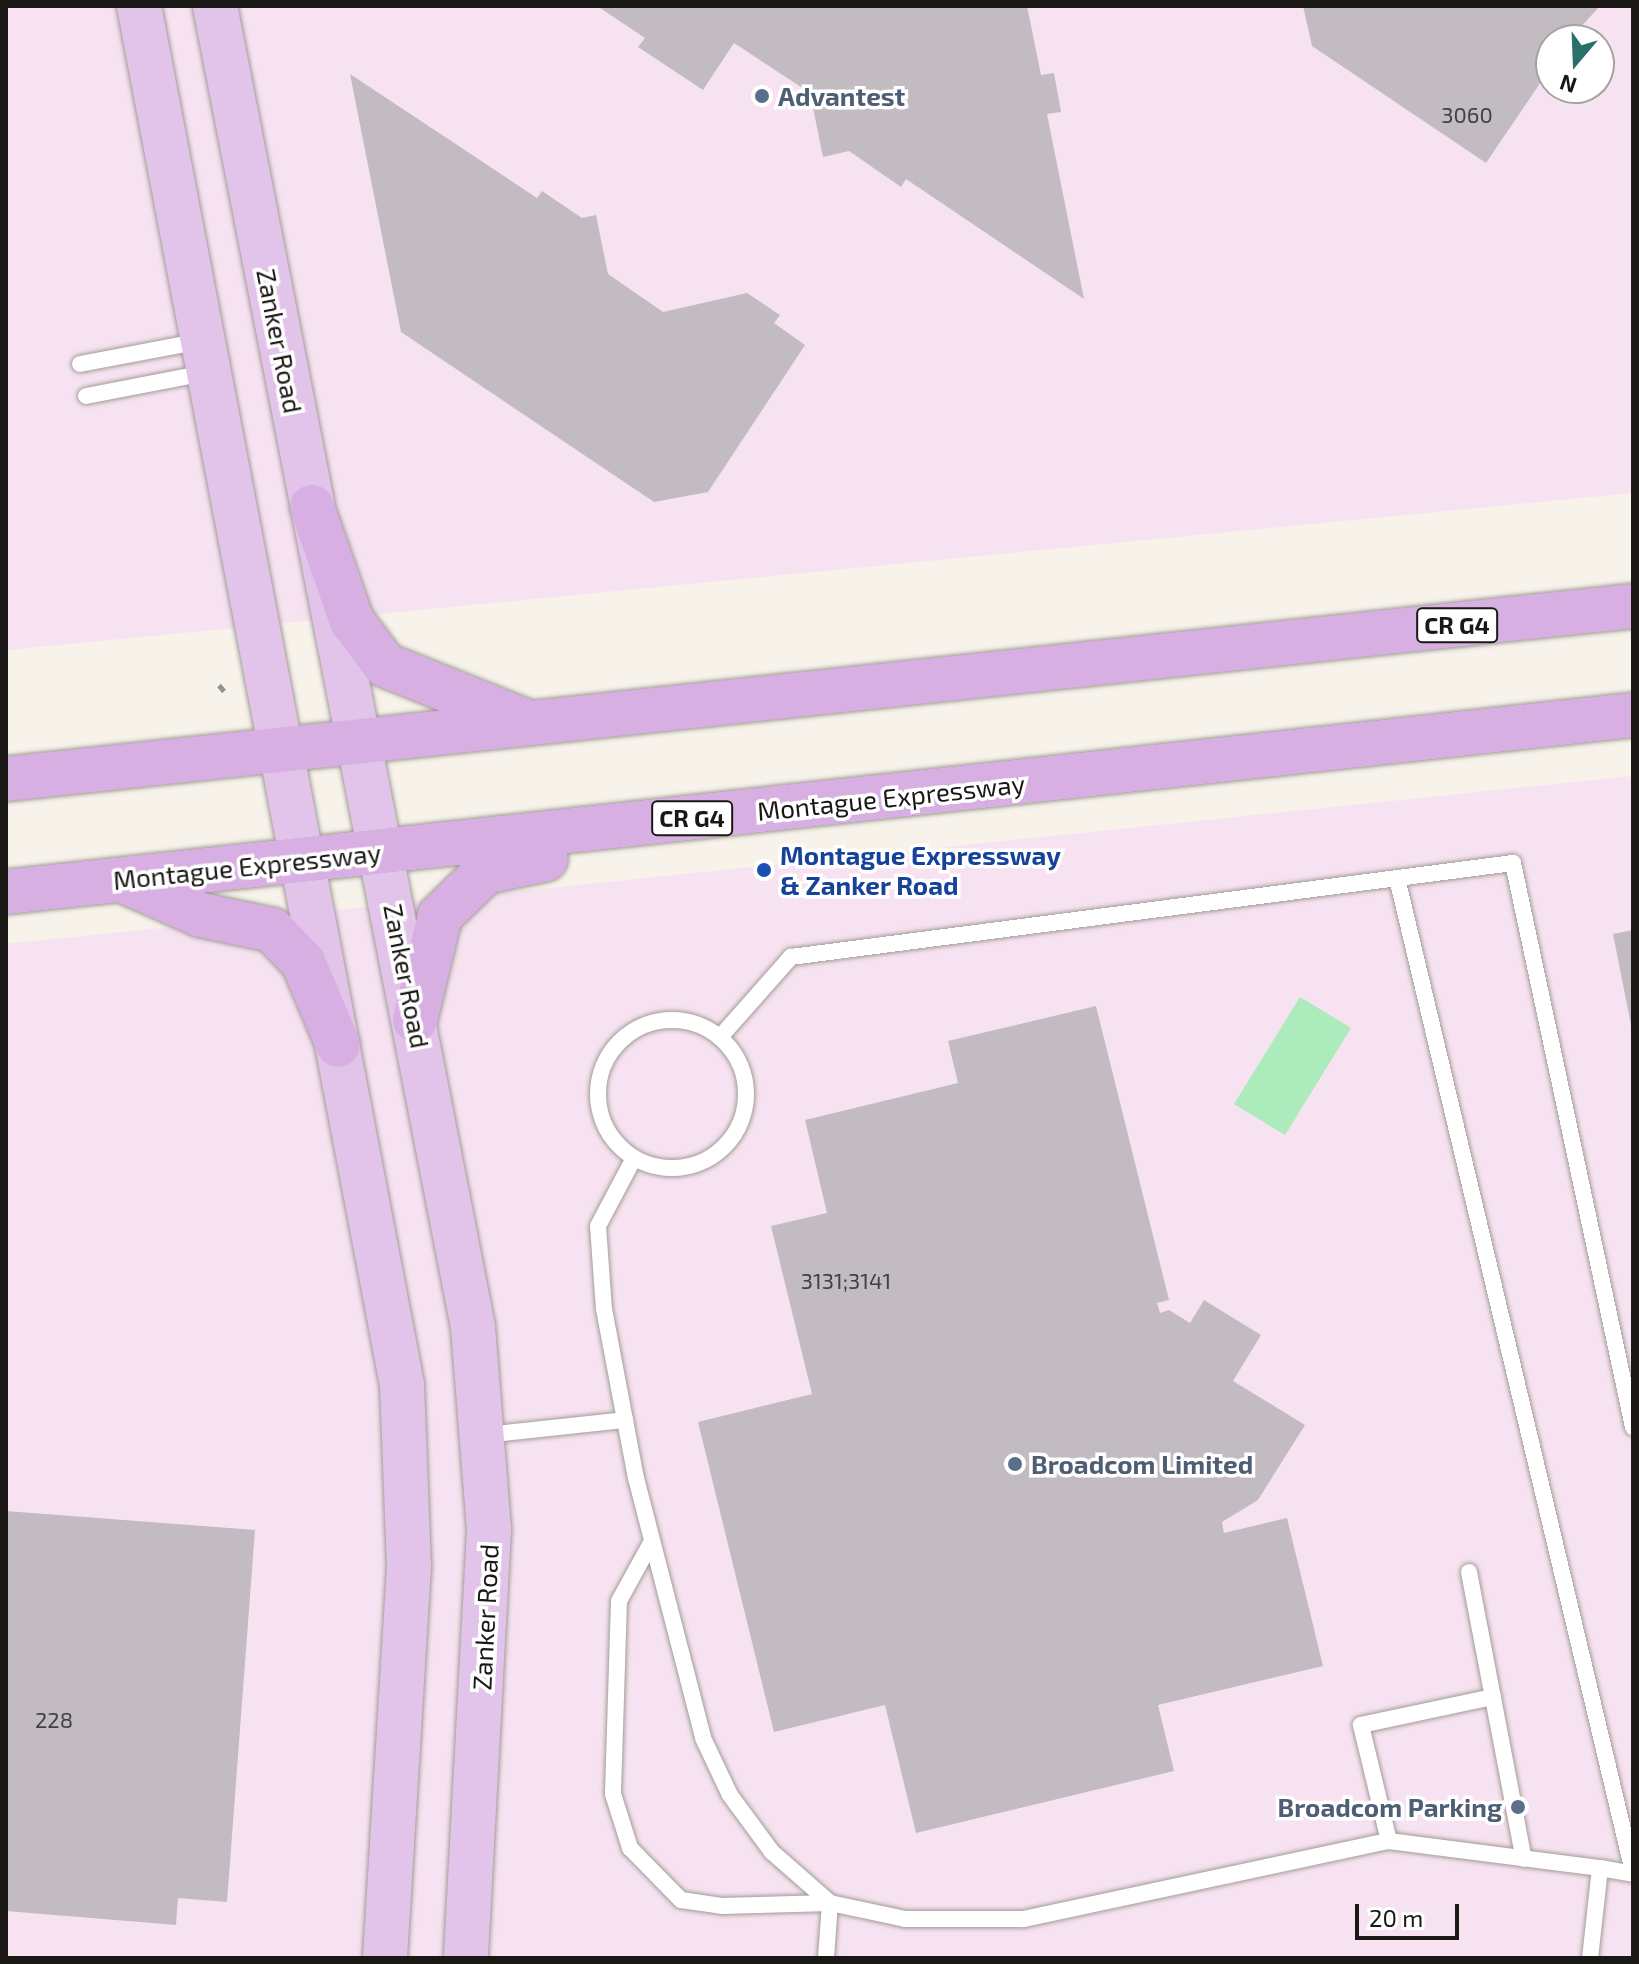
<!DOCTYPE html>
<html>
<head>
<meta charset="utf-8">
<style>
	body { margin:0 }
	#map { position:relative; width:1639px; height:1964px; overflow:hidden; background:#f7f3eb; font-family:"Exo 2",sans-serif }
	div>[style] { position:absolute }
	.commercial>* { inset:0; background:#f7e2f1 }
	.green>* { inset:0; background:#abebbc }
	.building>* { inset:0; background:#c2bcc2 }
	.path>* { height:5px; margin-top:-2.5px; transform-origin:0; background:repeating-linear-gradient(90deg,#94928c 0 8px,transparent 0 12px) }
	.roads { filter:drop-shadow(0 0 2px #a19d96) drop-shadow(0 0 2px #a19d96) }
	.service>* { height:16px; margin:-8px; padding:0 8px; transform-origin:8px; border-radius:8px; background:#fff }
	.service>.ring { margin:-8px; padding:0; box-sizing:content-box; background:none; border:16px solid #fff; border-radius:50% }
	.primary>* { height:44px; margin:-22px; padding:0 22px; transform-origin:22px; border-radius:22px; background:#e2c3ea }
	.trunk>* { height:44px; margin:-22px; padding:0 22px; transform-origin:22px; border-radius:22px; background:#d8afe3 }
	.dots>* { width:22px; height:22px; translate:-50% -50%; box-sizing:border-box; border:4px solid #fff; border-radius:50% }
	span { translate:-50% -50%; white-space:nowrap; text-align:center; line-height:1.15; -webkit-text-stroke:7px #fff; paint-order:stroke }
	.number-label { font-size:22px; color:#434140 }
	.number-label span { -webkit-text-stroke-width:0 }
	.shield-label span { padding:2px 6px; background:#fff; border:2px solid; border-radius:6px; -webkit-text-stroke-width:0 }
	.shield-label { font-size:24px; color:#191815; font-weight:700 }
	.service-label { font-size:26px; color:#4e5e75; font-weight:700 }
	.left { translate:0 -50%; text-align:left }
	.right { translate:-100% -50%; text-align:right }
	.street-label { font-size:26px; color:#191815 }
	.transit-label { font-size:26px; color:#164399; font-weight:700 }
	.frame { position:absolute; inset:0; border:8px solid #191815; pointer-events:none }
	.north { position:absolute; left:1535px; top:24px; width:80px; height:80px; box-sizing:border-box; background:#fff; border:2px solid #a3a3a1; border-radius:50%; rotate:199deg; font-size:22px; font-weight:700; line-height:32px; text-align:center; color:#191815 }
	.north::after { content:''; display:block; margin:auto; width:28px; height:36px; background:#297168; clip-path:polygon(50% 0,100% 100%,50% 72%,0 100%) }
	.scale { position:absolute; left:1355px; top:1904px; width:104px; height:36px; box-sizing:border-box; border:4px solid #191815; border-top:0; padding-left:10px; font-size:24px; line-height:28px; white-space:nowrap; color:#191815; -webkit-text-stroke:6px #fff; paint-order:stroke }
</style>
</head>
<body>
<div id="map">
	<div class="commercial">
		<i style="clip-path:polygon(evenodd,6px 6px,1633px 6px,1633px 493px,6px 650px,6px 6px,1551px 40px,1599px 40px,1599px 88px,1551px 88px,1551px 40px)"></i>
		<i style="clip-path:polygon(1633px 776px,1633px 1958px,6px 1958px,6px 944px)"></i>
	</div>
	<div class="green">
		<i style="clip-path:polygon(1300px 997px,1351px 1028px,1285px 1135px,1234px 1104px)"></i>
	</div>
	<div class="building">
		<i style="clip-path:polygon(597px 6px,1027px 6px,1041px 75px,1054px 73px,1061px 112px,1047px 114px,1084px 299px,906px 179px,901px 187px,849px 151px,823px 157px,810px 93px,734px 43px,703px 90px,638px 47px,645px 38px)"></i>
		<i style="clip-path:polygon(1303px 6px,1600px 6px,1569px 40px,1551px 40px,1551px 67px,1486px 163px,1312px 46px)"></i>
		<i style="clip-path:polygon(350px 74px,537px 198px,542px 191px,582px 218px,596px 215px,608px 274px,663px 312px,747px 293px,780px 315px,774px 323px,805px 345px,708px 492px,654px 502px,401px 332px)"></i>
		<i style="clip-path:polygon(1633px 930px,1633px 1030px,1632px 1030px,1613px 934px)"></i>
		<i style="clip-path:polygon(1096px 1006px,1169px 1300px,1157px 1303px,1160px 1313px,1169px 1310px,1190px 1323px,1204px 1300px,1261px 1335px,1233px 1381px,1305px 1425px,1258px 1500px,1222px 1522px,1224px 1533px,1287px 1518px,1323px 1666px,1158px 1705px,1174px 1771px,916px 1833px,885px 1705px,774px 1732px,698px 1422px,812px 1394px,771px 1226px,827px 1213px,805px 1120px,958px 1083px,948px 1041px)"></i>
		<i style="clip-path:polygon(6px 1511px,255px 1530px,227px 1902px,178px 1898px,176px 1925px,6px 1911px)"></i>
	</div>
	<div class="path">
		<i style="left:219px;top:685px;width:9px;rotate:49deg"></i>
	</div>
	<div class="roads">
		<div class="service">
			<i style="left:80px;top:364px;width:124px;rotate:-10.7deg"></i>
			<i style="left:86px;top:396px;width:122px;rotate:-10.9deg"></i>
			<i style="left:1397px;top:878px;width:1022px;rotate:76.64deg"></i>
			<i class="ring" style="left:598px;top:1020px;width:132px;height:132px"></i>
			<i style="left:721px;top:1036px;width:106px;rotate:-48.5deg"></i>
			<i style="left:791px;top:957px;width:728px;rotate:-7.42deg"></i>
			<i style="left:1513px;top:863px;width:577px;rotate:77.99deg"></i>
			<i style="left:634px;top:1158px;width:77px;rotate:117.9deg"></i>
			<i style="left:598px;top:1226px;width:83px;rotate:85.9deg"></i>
			<i style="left:604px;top:1309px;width:172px;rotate:79.3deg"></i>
			<i style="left:636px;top:1478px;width:268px;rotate:75.5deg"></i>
			<i style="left:703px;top:1738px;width:63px;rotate:64.7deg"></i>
			<i style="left:730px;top:1795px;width:71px;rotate:53.6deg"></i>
			<i style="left:772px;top:1852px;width:77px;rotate:41.3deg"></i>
			<i style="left:830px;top:1903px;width:77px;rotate:12deg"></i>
			<i style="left:905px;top:1919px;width:119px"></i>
			<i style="left:1024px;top:1919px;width:373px;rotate:-12.1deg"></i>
			<i style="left:1389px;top:1841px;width:213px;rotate:7.3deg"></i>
			<i style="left:1600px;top:1868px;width:91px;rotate:96.3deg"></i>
			<i style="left:485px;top:1435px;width:141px;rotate:-6.1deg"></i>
			<i style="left:652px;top:1541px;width:68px;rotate:118.8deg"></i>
			<i style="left:619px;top:1601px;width:193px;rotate:91.8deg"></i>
			<i style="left:613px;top:1794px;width:57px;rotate:72.5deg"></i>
			<i style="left:630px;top:1848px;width:73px;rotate:45.6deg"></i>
			<i style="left:681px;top:1900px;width:41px;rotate:8.3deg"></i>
			<i style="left:722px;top:1906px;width:108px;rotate:-1.6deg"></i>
			<i style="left:830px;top:1903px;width:55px;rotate:94.2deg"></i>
			<i style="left:1469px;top:1572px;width:292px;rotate:79.2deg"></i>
			<i style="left:1389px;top:1841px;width:119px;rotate:-103.6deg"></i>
			<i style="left:1361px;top:1725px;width:135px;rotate:-12deg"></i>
			<i style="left:1600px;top:1868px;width:34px;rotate:10deg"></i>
		</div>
		<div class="primary">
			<i style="left:139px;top:6px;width:1404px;rotate:79.2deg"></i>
			<i style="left:402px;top:1385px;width:181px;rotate:87.8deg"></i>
			<i style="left:409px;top:1566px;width:393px;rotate:93.5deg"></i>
			<i style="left:215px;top:6px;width:1346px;rotate:78.95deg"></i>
			<i style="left:473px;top:1327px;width:204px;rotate:85.5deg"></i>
			<i style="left:489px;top:1530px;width:429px;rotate:93.1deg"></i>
		</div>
		<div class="trunk">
			<i style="left:312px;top:507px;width:121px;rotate:70.7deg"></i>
			<i style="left:352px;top:621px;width:55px;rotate:53.1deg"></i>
			<i style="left:385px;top:665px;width:151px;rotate:21.8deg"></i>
			<i style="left:6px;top:779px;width:1636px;rotate:-6.07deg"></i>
			<i style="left:124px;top:881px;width:84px;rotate:23.8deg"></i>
			<i style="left:201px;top:915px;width:73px;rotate:11.9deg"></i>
			<i style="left:272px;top:930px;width:45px;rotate:45.9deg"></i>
			<i style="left:303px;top:962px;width:90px;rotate:67.1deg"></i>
			<i style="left:6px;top:892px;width:1637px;rotate:-6.21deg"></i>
			<i style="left:415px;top:1020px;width:107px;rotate:-76.5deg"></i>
			<i style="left:440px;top:916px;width:63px;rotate:-44.4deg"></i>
			<i style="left:485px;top:872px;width:62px;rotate:-12deg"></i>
		</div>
	</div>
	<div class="dots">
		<i style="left:762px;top:96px;background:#5c6f8a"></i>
		<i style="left:764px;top:870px;background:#1a4fb4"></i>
		<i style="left:1015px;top:1464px;background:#5c6f8a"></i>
		<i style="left:1518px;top:1807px;background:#5c6f8a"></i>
	</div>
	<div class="number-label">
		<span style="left:1467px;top:115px">3060</span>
		<span style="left:846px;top:1281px">3131;3141</span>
		<span style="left:54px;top:1720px">228</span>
	</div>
	<div class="shield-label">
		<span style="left:1457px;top:625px">CR G4</span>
		<span style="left:692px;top:818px">CR G4</span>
	</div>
	<div class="service-label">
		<span class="left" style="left:778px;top:96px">Advantest</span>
		<span class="left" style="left:1031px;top:1464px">Broadcom Limited</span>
		<span class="right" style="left:1502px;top:1807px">Broadcom Parking</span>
	</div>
	<div class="street-label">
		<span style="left:280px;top:341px;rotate:79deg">Zanker Road</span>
		<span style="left:891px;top:797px;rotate:-6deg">Montague Expressway</span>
		<span style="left:247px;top:866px;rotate:-6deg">Montague Expressway</span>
		<span style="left:407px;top:976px;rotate:79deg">Zanker Road</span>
		<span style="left:485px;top:1617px;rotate:-87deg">Zanker Road</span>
	</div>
	<div class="transit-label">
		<span class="left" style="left:780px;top:870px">Montague Expressway<br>&amp; Zanker Road</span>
	</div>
	<div class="frame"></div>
	<div class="north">N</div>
	<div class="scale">20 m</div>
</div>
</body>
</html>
